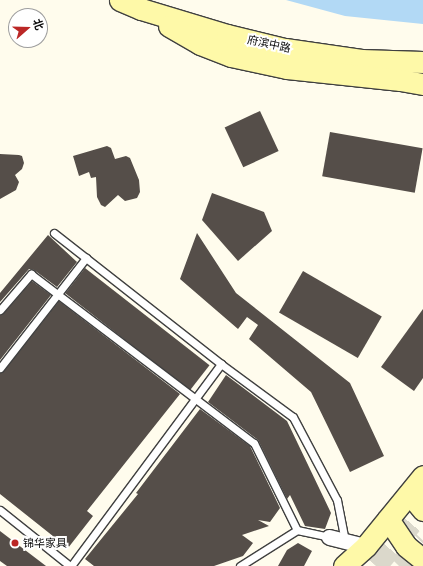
<!DOCTYPE html>
<html>
<head>
<meta charset="utf-8">
<style>
  body { margin:0 }
  #map { position:relative; width:423px; height:566px; overflow:hidden; background:#fffced; font-family:"Crimson Pro","Noto Sans SC",serif }
  div>[style] { position:absolute }
  .water>* { inset:0; background:#b2d9f5 }
  .building>* { inset:0; background:#554e49; transform-origin:0 0 }
  .highway-tunnel>* { height:22px; margin-top:-11px; transform-origin:0; background:repeating-linear-gradient(90deg,#dbd8cb 0 22px,transparent 0 33px) }
  .roads { filter:drop-shadow(1px 0 #404040) drop-shadow(-1px 0 #404040) drop-shadow(0 1px #404040) drop-shadow(0 -1px #404040) }
  .lane>* { height:7px; margin:-3.5px; padding:0 3.5px; transform-origin:3.5px; border-radius:3.5px; background:#fff }
  .street>* { height:15px; margin:-7.5px; padding:0 7.5px; transform-origin:7.5px; border-radius:7.5px; background:#fff }
  .secondary>* { height:21px; margin:-10.5px; padding:0 10.5px; transform-origin:10.5px; border-radius:10.5px; background:#fef9a8 }
  .dots>* { width:11px; height:11px; translate:-50% -50%; box-sizing:border-box; border:2px solid #fff; border-radius:50% }
  span { translate:-50% -50%; white-space:nowrap; text-align:center; line-height:1.15; -webkit-text-stroke:4px #fff; paint-order:stroke }
  .street-label { font-size:11px; color:#0d0d0d }
  .poi-label { font-size:11px; color:#0d0d0d }
  .left { translate:0 -50%; text-align:left }
  .north { position:absolute; left:8px; top:8px; width:40px; height:40px; box-sizing:border-box; background:#fff; border:1px solid #9e9e9e; border-radius:50%; rotate:70deg; font-size:11px; font-weight:700; line-height:16px; text-align:center; color:#0d0d0d }
  .north::after { content:''; display:block; margin:auto; width:14px; height:18px; background:#bb2726; clip-path:polygon(50% 0,100% 100%,50% 72%,0 100%) }
</style>
</head>
<body>
<div id="map">
  <div class="water">
    <div style="clip-path:polygon(286px 0,423px 0,423px 24px,345px 16px)"></div>
  </div>
  <div class="building">
    <div style="left:260px;top:111px;width:44px;height:39px;rotate:65deg"></div>
    <div style="left:330px;top:132px;width:94px;height:45px;rotate:10deg"></div>
    <div style="clip-path:polygon(107px 146px,111px 148px,115px 159px,126px 156px,130px 158px,139px 180px,140px 192px,137px 198px,125px 201px,118px 195px,105px 207px,101px 205px,97px 197px,96px 177px,91px 178px,89px 172px,79px 176px,73px 156px)"></div>
    <div style="clip-path:polygon(0 154px,19px 155px,22px 156px,24px 163px,22px 169px,15px 175px,19px 182px,16px 190px,0 199px)"></div>
    <div style="clip-path:polygon(212px 193px,264px 212px,272px 231px,238px 261px,202px 220px)"></div>
    <div style="clip-path:polygon(197px 233px,236px 293px,350px 383px,384px 456px,350px 472px,311px 392px,249px 339px,258px 325px,247px 317px,238px 329px,180px 279px)"></div>
    <div style="clip-path:polygon(48px 235px,77px 262px,57px 287px,34px 270px,29px 269px,0 302px,0 293px)"></div>
    <div style="left:85px;top:268px;width:158px;height:32px;rotate:38deg"></div>
    <div style="left:303px;top:271px;width:91px;height:48px;rotate:30deg"></div>
    <div style="clip-path:polygon(32px 281px,51px 295px,0 360px,0 315px,4px 313px)"></div>
    <div style="clip-path:polygon(59px 301px,180px 394px,87px 511px,93px 516px,68px 548px,0 494px,0 373px,4px 371px)"></div>
    <div style="clip-path:polygon(423px 309px,423px 378px,414px 391px,381px 367px)"></div>
    <div style="clip-path:polygon(226px 375px,287px 421px,331px 513px,325px 529px,305px 526px,290px 495px,287px 499px,258px 440px,208px 402px)"></div>
    <div style="clip-path:polygon(200px 409px,250px 446px,280px 508px,270px 522px,258px 520px,269px 526px,242px 535px,253px 543px,243px 556px,214px 566px,94px 566px,85px 559px,138px 494px,136px 493px)"></div>
    <div style="clip-path:polygon(0 531px,46px 566px,7px 566px,0 561px)"></div>
    <div style="clip-path:polygon(298px 543px,312px 551px,304px 566px,278px 566px,287px 550px)"></div>
  </div>
  <div class="highway-tunnel">
    <div style="left:376px;top:566px;width:73px;rotate:-50deg"></div>
    <div style="left:399px;top:566px;width:35px;rotate:-46deg"></div>
  </div>
  <div class="roads">
    <div class="lane">
      <div style="left:54px;top:233px;width:212px;rotate:38.1deg"></div>
      <div style="left:221px;top:364px;width:89px;rotate:36.4deg"></div>
      <div style="left:293px;top:417px;width:94px;rotate:62.1deg"></div>
      <div style="left:337px;top:500px;width:42px;rotate:79deg"></div>
      <div style="left:0;top:310px;width:48px;rotate:-49.3deg"></div>
      <div style="left:31px;top:274px;width:280px;rotate:37.2deg"></div>
      <div style="left:254px;top:443px;width:97px;rotate:63.7deg"></div>
      <div style="left:0;top:368px;width:140px;rotate:-52deg"></div>
      <div style="left:0;top:510px;width:90px;rotate:38.7deg"></div>
      <div style="left:71px;top:566px;width:252px;rotate:-53.4deg"></div>
      <div style="left:240px;top:566px;width:67px;rotate:-32.3deg"></div>
      <div style="left:297px;top:530px;width:33px;rotate:12deg"></div>
    </div>
    <div class="street">
      <div style="left:329px;top:537px;width:38px;rotate:14deg"></div>
    </div>
    <div class="secondary">
      <div style="left:120px;top:0;width:23px;rotate:23deg"></div>
      <div style="left:141px;top:9px;width:90px;rotate:16.8deg"></div>
      <div style="left:227px;top:35px;width:60px;rotate:13.6deg"></div>
      <div style="left:285px;top:49px;width:77px;rotate:8.2deg"></div>
      <div style="left:361px;top:60px;width:62px;rotate:1.8deg"></div>
      <div style="left:169px;top:26px;width:36px;rotate:30deg"></div>
      <div style="left:200px;top:44px;width:33px;rotate:21deg"></div>
      <div style="left:231px;top:56px;width:57px;rotate:12.1deg"></div>
      <div style="left:287px;top:68px;width:114px;rotate:6.1deg"></div>
      <div style="left:400px;top:80px;width:23px;rotate:10deg"></div>
      <div style="left:415px;top:488px;width:16px;rotate:79deg"></div>
      <div style="left:418px;top:504px;width:8px;rotate:50deg"></div>
      <div style="left:388px;top:519px;width:32px;rotate:56deg"></div>
      <div style="left:406px;top:546px;width:22px;rotate:39deg"></div>
      <div style="left:344px;top:566px;width:30px;rotate:-42deg"></div>
      <div style="left:366px;top:546px;width:90px;rotate:-50.8deg"></div>
    </div>
  </div>
  <div class="dots">
    <div style="left:15px;top:543px;background:#bb2726"></div>
  </div>
  <div class="street-label">
    <span style="left:269px;top:44px;rotate:12deg">府滨中路</span>
  </div>
  <div class="poi-label">
    <span class="left" style="left:23px;top:543px">锦华家具</span>
  </div>
  <div class="north">北</div>
</div>
</body>
</html>
